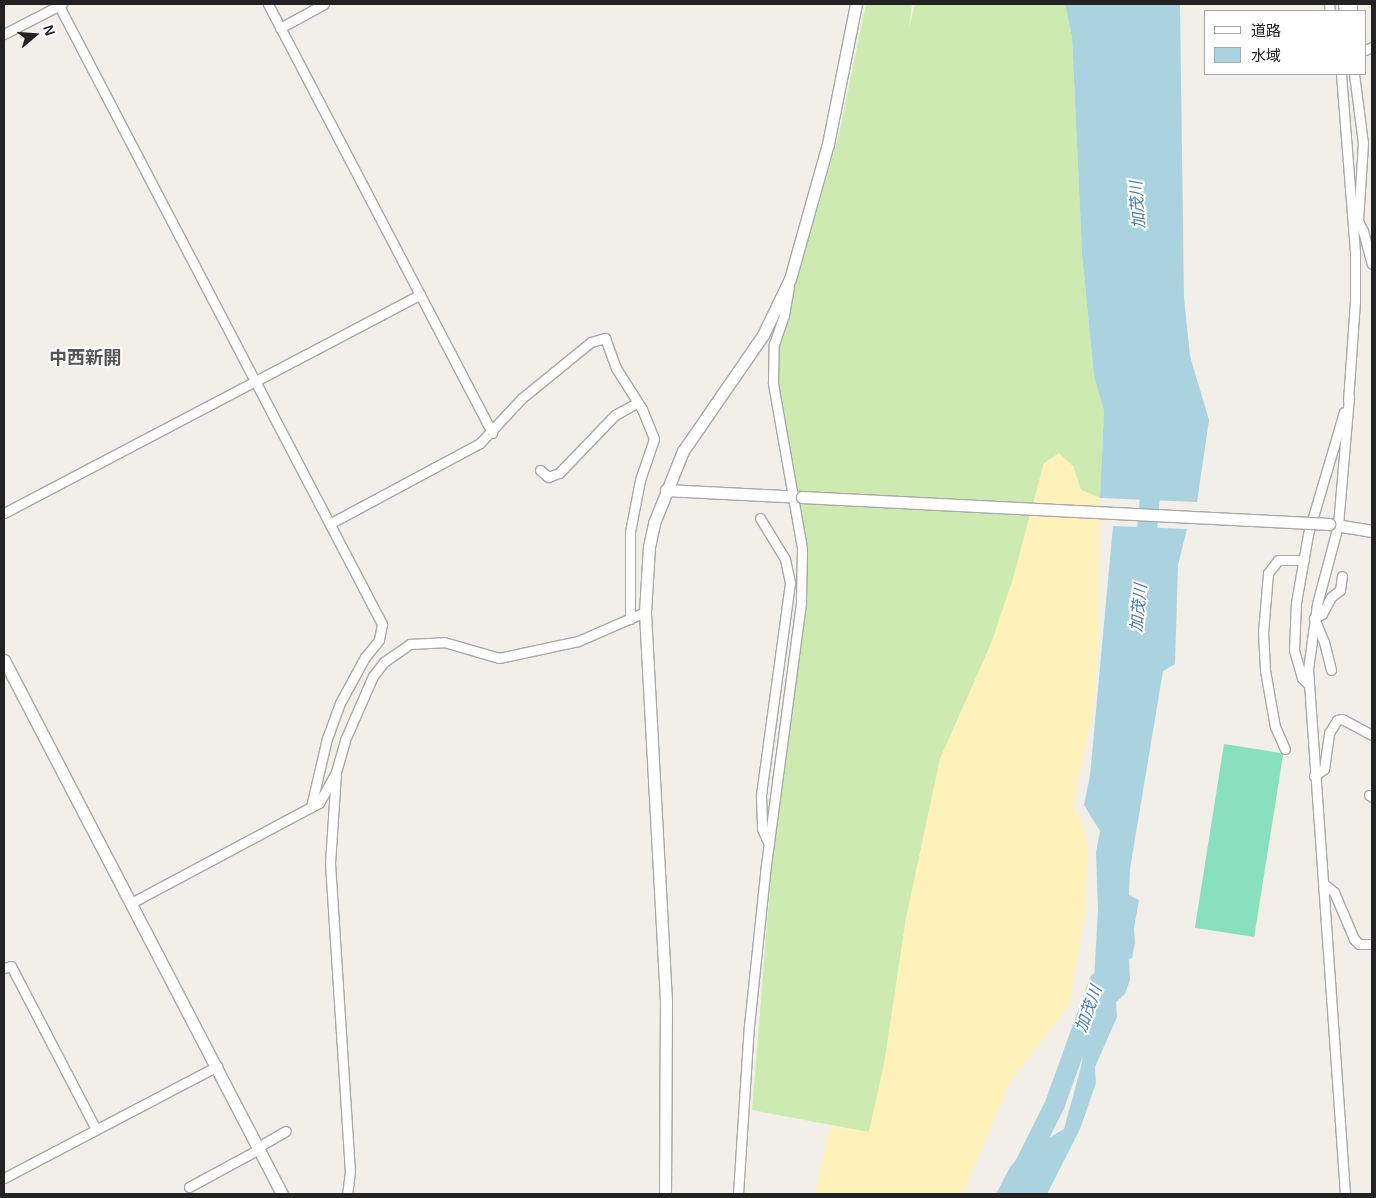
<!DOCTYPE html>
<html>
<head>
<meta charset="utf-8">
<style>
  body { margin:0 }
  #map { position:relative; width:1376px; height:1198px; overflow:hidden; background:#f2efe9; font-family:Arial,"Noto Sans JP",sans-serif }
  div>[style] { position:absolute }
  .grass>* { inset:0; background:#cdebb0 }
  .sand>* { inset:0; background:#fff1ba }
  .pitch>* { inset:0; background:#88e0be; transform-origin:0 0 }
  .water>* { inset:0; background:#aad3df }
  .river>* { height:20px; margin:-10px; padding:0 10px; transform-origin:10px; border-radius:10px; background:#aad3df }
  .roads { filter:drop-shadow(1px 0 #a9a9a9) drop-shadow(-1px 0 #a9a9a9) drop-shadow(0 1px #a9a9a9) drop-shadow(0 -1px #a9a9a9) }
  .minor>* { height:9px; margin:-4.5px; padding:0 4.5px; transform-origin:4.5px; border-radius:4.5px; background:#fff }
  .tertiary>* { height:11px; margin:-5.5px; padding:0 5.5px; transform-origin:5.5px; border-radius:5.5px; background:#fff }
  .bridges { filter:drop-shadow(1px 0 #a9a9a9) drop-shadow(-1px 0 #a9a9a9) drop-shadow(0 1px #a9a9a9) drop-shadow(0 -1px #a9a9a9) }
  .tertiary-bridge>* { height:11px; margin:-5.5px; padding:0 5.5px; transform-origin:5.5px; border-radius:5.5px; background:#fff }
  span { translate:-50% -50%; white-space:nowrap; text-align:center; line-height:1.15; -webkit-text-stroke:4px #fff; paint-order:stroke }
  .water-label { font-size:16px; color:#4a7aab; font-style:italic }
  .quarter-label { font-size:18px; color:#555; font-weight:700 }
  .frame { position:absolute; inset:0; border:5px solid #222; pointer-events:none }
  .legend { position:absolute; left:1204px; top:10px; width:162px; height:65px; box-sizing:border-box; background:#fff; border:1px solid #a7a7a7; margin:0; padding:6px 9px; list-style:none; font-size:15px; color:#222 }
  .legend li { display:flex; align-items:center; gap:10px; height:25px }
  .legend b { width:25px; border:1px solid #a7a7a7 }
  .north { position:absolute; left:10px; top:10px; width:50px; height:50px; -webkit-text-stroke:4px #fff; paint-order:stroke; rotate:72deg; font-size:14px; font-weight:700; line-height:20px; text-align:center; color:#222 }
  .north::after { content:''; display:block; margin:auto; width:18px; height:22px; background:#222; clip-path:polygon(50% 0,100% 100%,50% 72%,0 100%) }
</style>
</head>
<body>
<div id="map">
  <div class="grass">
    <div style="clip-path:polygon(866px 4px,912px 4px,909px 28px,915px 4px,1065px 4px,1072px 37px,1082px 254px,1094px 376px,1104px 411px,1100px 498px,1081px 490px,1073px 466px,1044px 463px,1013px 579px,991px 644px,940px 759px,906px 919px,884px 1065px,869px 1132px,752px 1110px,772px 864px,807px 601px,808px 548px,778px 381px,779px 343px,839px 134px)"></div>
  </div>
  <div class="sand">
    <div style="clip-path:polygon(1059px 453px,1073px 466px,1081px 490px,1100px 498px,1099px 628px,1093px 712px,1073px 805px,1082px 823px,1089px 849px,1085px 914px,1069px 1006px,1010px 1082px,963px 1194px,815px 1194px,830px 1126px,869px 1132px,884px 1065px,906px 919px,940px 759px,991px 644px,1013px 579px,1044px 463px)"></div>
  </div>
  <div class="pitch">
    <div style="left:1224px;top:744px;width:60px;height:186px;rotate:9deg"></div>
  </div>
  <div class="water">
    <div style="clip-path:polygon(1065px 4px,1180px 4px,1184px 298px,1190px 356px,1209px 420px,1197px 502px,1100px 498px,1104px 411px,1094px 376px,1082px 254px,1072px 37px)"></div>
    <div style="clip-path:polygon(1113px 526px,1187px 529px,1178px 565px,1175px 664px,1163px 671px,1130px 869px,1129px 895px,1139px 900px,1134px 928px,1135px 943px,1132px 958px,1129px 959px,1130px 980px,1125px 994px,1116px 1002px,1117px 1017px,1095px 1067px,1096px 1083px,1080px 1129px,1047px 1194px,996px 1194px,1010px 1167px,1023px 1153px,1064px 1129px,1081px 1067px,1094px 980px,1098px 910px,1096px 852px,1100px 831px,1084px 805px,1090px 776px)"></div>
  </div>
  <div class="river">
    <div style="left:1145px;top:553px;width:80px;rotate:-85deg"></div>
    <div style="left:1010px;top:1194px;width:101px;rotate:-63.4deg"></div>
    <div style="left:1055px;top:1104px;width:130px;rotate:-70.2deg"></div>
  </div>
  <div class="roads">
    <div class="minor">
      <div style="left:58px;top:4px;width:700px;rotate:62.41deg"></div>
      <div style="left:382px;top:624px;width:16px;rotate:101deg"></div>
      <div style="left:379px;top:640px;width:22px;rotate:129deg"></div>
      <div style="left:365px;top:657px;width:52px;rotate:118.5deg"></div>
      <div style="left:340px;top:703px;width:37px;rotate:110deg"></div>
      <div style="left:327px;top:738px;width:71px;rotate:103.1deg"></div>
      <div style="left:311px;top:807px;width:204px;rotate:151.9deg"></div>
      <div style="left:268px;top:4px;width:484px;rotate:62.4deg"></div>
      <div style="left:1329px;top:4px;width:7px;rotate:82deg"></div>
      <div style="left:1343px;top:4px;width:7px;rotate:82deg"></div>
      <div style="left:1352px;top:11px;width:7px;rotate:-90deg"></div>
      <div style="left:280px;top:28px;width:50px;rotate:-28.6deg"></div>
      <div style="left:4px;top:34px;width:65px;rotate:-27.3deg"></div>
      <div style="left:1365px;top:50px;width:8px;rotate:-23deg"></div>
      <div style="left:1341px;top:74px;width:179px;rotate:85.5deg"></div>
      <div style="left:1355px;top:252px;width:49px;rotate:90deg"></div>
      <div style="left:1355px;top:301px;width:99px;rotate:94deg"></div>
      <div style="left:1354px;top:74px;width:70px;rotate:82.6deg"></div>
      <div style="left:1363px;top:143px;width:78px;rotate:93.7deg"></div>
      <div style="left:1354px;top:221px;width:4px"></div>
      <div style="left:1358px;top:221px;width:11px;rotate:63deg"></div>
      <div style="left:1363px;top:231px;width:34px;rotate:75deg"></div>
      <div style="left:540px;top:470px;width:11px;rotate:41deg"></div>
      <div style="left:548px;top:477px;width:12px;rotate:-20deg"></div>
      <div style="left:559px;top:473px;width:81px;rotate:-46deg"></div>
      <div style="left:615px;top:415px;width:25px;rotate:-29deg"></div>
      <div style="left:4px;top:513px;width:470px;rotate:-27.7deg"></div>
      <div style="left:760px;top:518px;width:48px;rotate:58.6deg"></div>
      <div style="left:785px;top:559px;width:25px;rotate:78deg"></div>
      <div style="left:790px;top:583px;width:215px;rotate:97.8deg"></div>
      <div style="left:761px;top:796px;width:33px;rotate:88deg"></div>
      <div style="left:762px;top:829px;width:17px;rotate:65deg"></div>
      <div style="left:331px;top:523px;width:169px;rotate:-28.2deg"></div>
      <div style="left:480px;top:443px;width:62px;rotate:-47deg"></div>
      <div style="left:522px;top:398px;width:89px;rotate:-39.1deg"></div>
      <div style="left:591px;top:342px;width:15px;rotate:-16deg"></div>
      <div style="left:605px;top:338px;width:32px;rotate:70deg"></div>
      <div style="left:616px;top:368px;width:49px;rotate:57.6deg"></div>
      <div style="left:642px;top:409px;width:32px;rotate:68deg"></div>
      <div style="left:654px;top:439px;width:43px;rotate:108.9deg"></div>
      <div style="left:640px;top:480px;width:53px;rotate:100.9deg"></div>
      <div style="left:630px;top:532px;width:87px;rotate:90deg"></div>
      <div style="left:1331px;top:670px;width:29px;rotate:-104deg"></div>
      <div style="left:1324px;top:642px;width:26px;rotate:-113deg"></div>
      <div style="left:1314px;top:618px;width:9px;rotate:-27deg"></div>
      <div style="left:1322px;top:614px;width:19px;rotate:-62deg"></div>
      <div style="left:1331px;top:597px;width:11px;rotate:-38deg"></div>
      <div style="left:1340px;top:590px;width:14px;rotate:-82deg"></div>
      <div style="left:1309px;top:685px;width:10px;rotate:-135deg"></div>
      <div style="left:1302px;top:678px;width:29px;rotate:-106deg"></div>
      <div style="left:1294px;top:650px;width:47px;rotate:-87.6deg"></div>
      <div style="left:1296px;top:603px;width:70px;rotate:-80.1deg"></div>
      <div style="left:1308px;top:534px;width:127px;rotate:-73.6deg"></div>
      <div style="left:1285px;top:749px;width:24px;rotate:-114deg"></div>
      <div style="left:1275px;top:727px;width:58px;rotate:-100deg"></div>
      <div style="left:1265px;top:670px;width:37px;rotate:-93deg"></div>
      <div style="left:1263px;top:633px;width:60px;rotate:-85.2deg"></div>
      <div style="left:1268px;top:573px;width:16px;rotate:-52deg"></div>
      <div style="left:1278px;top:560px;width:26px"></div>
      <div style="left:336px;top:773px;width:90px;rotate:93.8deg"></div>
      <div style="left:330px;top:863px;width:309px;rotate:86.3deg"></div>
      <div style="left:350px;top:1171px;width:23px;rotate:97deg"></div>
      <div style="left:1314px;top:776px;width:12px;rotate:-35deg"></div>
      <div style="left:1324px;top:769px;width:36px;rotate:-82deg"></div>
      <div style="left:1329px;top:733px;width:15px;rotate:-58deg"></div>
      <div style="left:1337px;top:720px;width:5px;rotate:-11deg"></div>
      <div style="left:1342px;top:719px;width:34px;rotate:28deg"></div>
      <div style="left:1369px;top:795px;width:4px;rotate:34deg"></div>
      <div style="left:311px;top:807px;width:9px;rotate:-27deg"></div>
      <div style="left:319px;top:803px;width:35px;rotate:-61deg"></div>
      <div style="left:336px;top:772px;width:33px;rotate:-74deg"></div>
      <div style="left:345px;top:740px;width:70px;rotate:-66.4deg"></div>
      <div style="left:373px;top:676px;width:18px;rotate:-52deg"></div>
      <div style="left:384px;top:662px;width:32px;rotate:-35deg"></div>
      <div style="left:410px;top:644px;width:34px;rotate:-3deg"></div>
      <div style="left:444px;top:642px;width:57px;rotate:16.2deg"></div>
      <div style="left:499px;top:658px;width:81px;rotate:-12.1deg"></div>
      <div style="left:578px;top:641px;width:73px;rotate:-23.4deg"></div>
      <div style="left:1324px;top:884px;width:13px;rotate:39deg"></div>
      <div style="left:1334px;top:892px;width:51px;rotate:66.9deg"></div>
      <div style="left:1354px;top:939px;width:7px;rotate:45deg"></div>
      <div style="left:1359px;top:944px;width:13px"></div>
      <div style="left:4px;top:968px;width:7px;rotate:-16deg"></div>
      <div style="left:11px;top:966px;width:184px;rotate:62.5deg"></div>
      <div style="left:258px;top:1147px;width:32px;rotate:-30deg"></div>
      <div style="left:4px;top:1178px;width:241px;rotate:-27.7deg"></div>
      <div style="left:189px;top:1187px;width:80px;rotate:-28.5deg"></div>
      <div style="left:738px;top:1194px;width:168px;rotate:-86.3deg"></div>
      <div style="left:749px;top:1026px;width:162px;rotate:-84deg"></div>
      <div style="left:766px;top:865px;width:266px;rotate:-82.4deg"></div>
      <div style="left:801px;top:601px;width:53px;rotate:-88.9deg"></div>
      <div style="left:802px;top:548px;width:168px;rotate:-100deg"></div>
      <div style="left:773px;top:383px;width:39px;rotate:-89deg"></div>
      <div style="left:774px;top:344px;width:31px;rotate:-71deg"></div>
      <div style="left:784px;top:315px;width:28px;rotate:-80deg"></div>
      <div style="left:1345px;top:1194px;width:526px;rotate:-94.03deg"></div>
      <div style="left:1308px;top:669px;width:66px;rotate:-82.1deg"></div>
      <div style="left:1317px;top:604px;width:82px;rotate:-75.1deg"></div>
      <div style="left:1338px;top:525px;width:129px;rotate:-85.1deg"></div>
    </div>
    <div class="tertiary">
      <div style="left:666px;top:490px;width:136px;rotate:2.9deg"></div>
      <div style="left:1329px;top:524px;width:44px;rotate:9.2deg"></div>
      <div style="left:4px;top:660px;width:602px;rotate:62.5deg"></div>
      <div style="left:665px;top:1194px;width:193px;rotate:-89.7deg"></div>
      <div style="left:666px;top:1001px;width:390px;rotate:-93.1deg"></div>
      <div style="left:645px;top:612px;width:65px;rotate:-86.5deg"></div>
      <div style="left:649px;top:547px;width:25px;rotate:-78deg"></div>
      <div style="left:654px;top:523px;width:78px;rotate:-68.1deg"></div>
      <div style="left:683px;top:451px;width:141px;rotate:-55.4deg"></div>
      <div style="left:763px;top:335px;width:62px;rotate:-64.3deg"></div>
      <div style="left:790px;top:279px;width:140px;rotate:-74.3deg"></div>
      <div style="left:828px;top:144px;width:143px;rotate:-78.7deg"></div>
    </div>
  </div>
  <div class="bridges">
    <div class="tertiary-bridge">
      <div style="left:802px;top:497px;width:528px;rotate:2.93deg"></div>
    </div>
  </div>
  <div class="water-label">
    <span style="left:1138px;top:205px;rotate:-94deg">加茂川</span>
    <span style="left:1139px;top:608px;rotate:-84deg">加茂川</span>
    <span style="left:1089px;top:1009px;rotate:-70deg">加茂川</span>
  </div>
  <div class="quarter-label">
    <span style="left:85px;top:358px">中西新開</span>
  </div>
  <div class="frame"></div>
  <ul class="legend">
  <li><b style="height:6px;background:#fff"></b>道路</li>
  <li><b style="height:14px;background:#aad3df"></b>水域</li>
  </ul>
  <div class="north">N</div>
</div>
</body>
</html>
